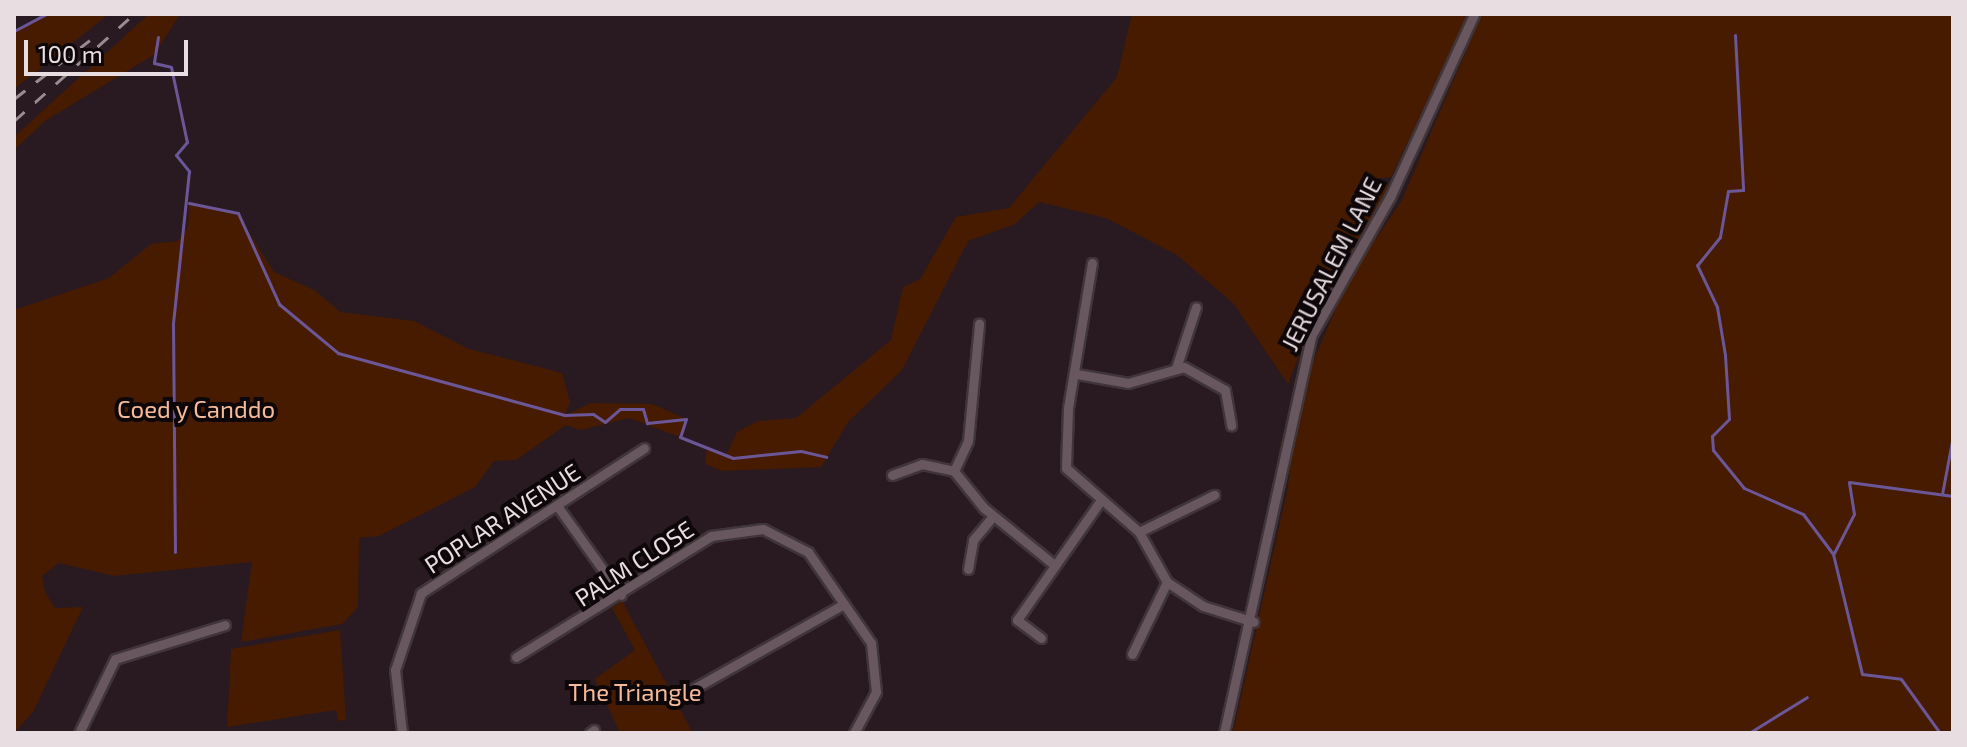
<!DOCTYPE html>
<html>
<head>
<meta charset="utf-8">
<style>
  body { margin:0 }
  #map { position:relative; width:1967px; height:747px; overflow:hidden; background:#281a20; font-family:"Exo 2",sans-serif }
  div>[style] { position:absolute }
  .green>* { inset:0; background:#461b00 }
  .stream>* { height:3px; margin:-1.5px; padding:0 1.5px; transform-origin:1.5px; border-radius:1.5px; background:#6b5698 }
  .roads { filter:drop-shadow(2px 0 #403539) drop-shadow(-2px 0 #403539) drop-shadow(0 2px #403539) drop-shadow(0 -2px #403539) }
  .minor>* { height:9px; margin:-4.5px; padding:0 4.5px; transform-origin:4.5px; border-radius:4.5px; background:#68575e }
  .rail>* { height:3px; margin-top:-1.5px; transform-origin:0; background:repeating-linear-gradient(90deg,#988c90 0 14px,transparent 0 28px) }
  span { translate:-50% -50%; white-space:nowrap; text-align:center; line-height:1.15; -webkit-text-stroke:8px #0d0709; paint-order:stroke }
  .street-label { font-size:24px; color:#e8dde1 }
  .park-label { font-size:24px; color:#f5ba9a }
  .frame { position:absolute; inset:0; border:16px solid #e8dde1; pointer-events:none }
  .scale { position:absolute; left:24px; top:40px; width:164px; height:36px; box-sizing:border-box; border:4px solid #e8dde1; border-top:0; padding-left:10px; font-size:24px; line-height:28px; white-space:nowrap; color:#e8dde1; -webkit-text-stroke:6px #0d0709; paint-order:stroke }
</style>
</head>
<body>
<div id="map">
  <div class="green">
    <div style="clip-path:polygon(46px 14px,109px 14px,14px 89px,14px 31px)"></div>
    <div style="clip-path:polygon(149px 14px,180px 14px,155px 54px,45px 121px,14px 150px,14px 137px)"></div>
    <div style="clip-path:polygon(1132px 14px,1469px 14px,1391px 177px,1375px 179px,1390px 186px,1317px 308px,1288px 384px,1233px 303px,1177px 255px,1106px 218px,1039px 202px,1015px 224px,968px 241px,902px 370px,848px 422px,821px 467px,722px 471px,705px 464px,707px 448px,726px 455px,737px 432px,758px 421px,796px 418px,891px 340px,903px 287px,920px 279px,956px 217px,1009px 208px,1117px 77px)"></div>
    <div style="clip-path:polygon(1482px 14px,1953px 14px,1953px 733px,1233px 733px,1288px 487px,1298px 397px,1348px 280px,1402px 200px)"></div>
    <div style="clip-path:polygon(189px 203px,238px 215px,274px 272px,316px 291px,340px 312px,414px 321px,469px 349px,562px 373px,570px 402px,565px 415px,591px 403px,652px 404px,686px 419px,680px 437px,629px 418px,581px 430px,566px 425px,516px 460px,494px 461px,475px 487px,379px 536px,359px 538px,358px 607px,342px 624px,241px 642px,252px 562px,114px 576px,59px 563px,42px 576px,45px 592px,55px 608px,83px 607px,33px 712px,14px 733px,14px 310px,109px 278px,151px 244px,178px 241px,188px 227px)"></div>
    <div style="clip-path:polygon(622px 601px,689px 726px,692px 733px,620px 733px,595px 679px,635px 650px,612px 608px)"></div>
    <div style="clip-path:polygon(340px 630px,346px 720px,338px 721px,336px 710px,227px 727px,231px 649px)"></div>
  </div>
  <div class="stream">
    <div style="left:14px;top:31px;width:36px;rotate:-28deg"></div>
    <div style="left:1735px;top:35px;width:155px;rotate:87deg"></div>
    <div style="left:1743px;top:190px;width:15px;rotate:176deg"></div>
    <div style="left:1728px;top:191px;width:47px;rotate:99.9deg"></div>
    <div style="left:1720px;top:237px;width:36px;rotate:129deg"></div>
    <div style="left:1697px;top:265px;width:47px;rotate:64.5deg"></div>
    <div style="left:1717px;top:307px;width:49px;rotate:80.5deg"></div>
    <div style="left:1725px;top:355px;width:64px;rotate:86.4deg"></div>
    <div style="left:1729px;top:419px;width:24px;rotate:135deg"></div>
    <div style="left:1712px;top:436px;width:14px;rotate:86deg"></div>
    <div style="left:1713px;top:450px;width:49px;rotate:50.8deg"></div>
    <div style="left:1744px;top:488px;width:64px;rotate:23.8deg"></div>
    <div style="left:1803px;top:514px;width:50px;rotate:53.1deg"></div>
    <div style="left:1833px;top:554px;width:123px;rotate:76.4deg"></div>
    <div style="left:1862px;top:674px;width:39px;rotate:7deg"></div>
    <div style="left:1901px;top:679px;width:67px;rotate:54.2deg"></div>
    <div style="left:158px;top:37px;width:26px;rotate:99deg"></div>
    <div style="left:154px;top:63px;width:17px;rotate:13deg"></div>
    <div style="left:171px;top:67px;width:77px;rotate:78deg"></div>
    <div style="left:187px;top:142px;width:17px;rotate:130deg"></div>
    <div style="left:176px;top:155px;width:21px;rotate:51deg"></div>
    <div style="left:189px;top:171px;width:154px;rotate:96deg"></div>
    <div style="left:173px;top:324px;width:228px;rotate:89.5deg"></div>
    <div style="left:189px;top:203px;width:50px;rotate:11.5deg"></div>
    <div style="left:238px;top:213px;width:100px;rotate:65.7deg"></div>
    <div style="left:279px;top:304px;width:77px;rotate:39.7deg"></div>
    <div style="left:338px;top:353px;width:234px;rotate:15.3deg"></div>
    <div style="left:564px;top:415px;width:29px;rotate:-2deg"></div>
    <div style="left:593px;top:414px;width:14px;rotate:34deg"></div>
    <div style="left:605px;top:422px;width:20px;rotate:-41deg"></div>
    <div style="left:620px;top:409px;width:23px"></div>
    <div style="left:643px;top:409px;width:15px;rotate:74deg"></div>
    <div style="left:647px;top:423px;width:39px;rotate:-6deg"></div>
    <div style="left:686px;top:419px;width:19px;rotate:108deg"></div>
    <div style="left:680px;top:437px;width:57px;rotate:21.6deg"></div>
    <div style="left:733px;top:458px;width:68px;rotate:-5.9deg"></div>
    <div style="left:801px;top:451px;width:26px;rotate:13deg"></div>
    <div style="left:1942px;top:494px;width:59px;rotate:-79.3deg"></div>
    <div style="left:1834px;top:553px;width:44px;rotate:-62.9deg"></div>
    <div style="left:1854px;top:514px;width:32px;rotate:-99deg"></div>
    <div style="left:1849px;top:482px;width:105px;rotate:7.7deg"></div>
    <div style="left:1749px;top:733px;width:68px;rotate:-31.8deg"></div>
  </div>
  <div class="roads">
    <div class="minor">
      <div style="left:1092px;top:263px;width:147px;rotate:99.4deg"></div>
      <div style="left:1068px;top:408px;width:60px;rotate:91.9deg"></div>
      <div style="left:1066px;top:468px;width:97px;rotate:41.2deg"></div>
      <div style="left:1139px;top:532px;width:57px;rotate:60.8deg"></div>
      <div style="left:1167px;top:582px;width:43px;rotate:33.7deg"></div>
      <div style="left:1203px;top:606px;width:53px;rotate:17.4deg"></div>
      <div style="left:1176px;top:368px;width:64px;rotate:-71.8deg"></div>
      <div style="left:1077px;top:374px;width:52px;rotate:10deg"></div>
      <div style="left:1128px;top:383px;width:58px;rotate:-15.9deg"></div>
      <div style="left:1184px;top:367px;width:47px;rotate:29.3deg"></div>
      <div style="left:1225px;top:390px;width:36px;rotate:80deg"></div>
      <div style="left:954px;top:471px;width:33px;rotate:-65deg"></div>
      <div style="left:968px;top:441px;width:118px;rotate:-84.6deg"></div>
      <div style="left:892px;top:475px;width:32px;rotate:-20deg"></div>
      <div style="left:922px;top:464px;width:33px;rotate:12deg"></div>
      <div style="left:954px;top:471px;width:48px;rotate:51deg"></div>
      <div style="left:984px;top:508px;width:87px;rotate:39deg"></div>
      <div style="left:558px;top:507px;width:108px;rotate:54.4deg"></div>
      <div style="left:1139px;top:532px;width:84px;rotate:-26.3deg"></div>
      <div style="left:968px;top:569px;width:29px;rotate:-80deg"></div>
      <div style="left:973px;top:540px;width:31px;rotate:-50deg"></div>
      <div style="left:1041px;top:638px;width:30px;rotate:-143deg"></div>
      <div style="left:1017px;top:620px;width:146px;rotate:-55deg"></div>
      <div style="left:1132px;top:654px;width:80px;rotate:-64.1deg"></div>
      <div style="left:516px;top:657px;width:229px;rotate:-31.8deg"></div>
      <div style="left:711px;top:536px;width:52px;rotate:-7.7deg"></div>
      <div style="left:763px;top:529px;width:51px;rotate:27.1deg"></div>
      <div style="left:808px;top:552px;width:111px;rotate:55.3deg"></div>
      <div style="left:871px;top:643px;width:49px;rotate:84.2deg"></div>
      <div style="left:876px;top:692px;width:47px;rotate:118.2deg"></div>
      <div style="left:693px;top:689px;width:173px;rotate:-29.4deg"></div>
      <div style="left:79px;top:733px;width:82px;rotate:-64.1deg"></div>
      <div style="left:115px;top:659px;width:115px;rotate:-17.2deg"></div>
      <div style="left:402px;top:733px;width:63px;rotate:-96.3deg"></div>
      <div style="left:395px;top:670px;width:81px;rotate:-71.3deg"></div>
      <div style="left:421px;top:593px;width:266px;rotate:-33deg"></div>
      <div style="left:590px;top:733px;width:5px;rotate:-37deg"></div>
      <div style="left:1224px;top:733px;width:406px;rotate:-77.6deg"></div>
      <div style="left:1311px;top:336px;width:160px;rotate:-60.4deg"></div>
      <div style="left:1390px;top:197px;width:201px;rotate:-65.3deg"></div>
    </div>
  </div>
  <div class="rail">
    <div style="left:14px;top:99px;width:96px;rotate:-37.8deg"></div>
    <div style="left:14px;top:121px;width:161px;rotate:-41.7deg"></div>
  </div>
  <div class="street-label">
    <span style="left:1331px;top:264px;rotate:-63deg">JERUSALEM LANE</span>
    <span style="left:502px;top:518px;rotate:-33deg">POPLAR AVENUE</span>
    <span style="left:634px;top:563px;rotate:-33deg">PALM CLOSE</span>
  </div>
  <div class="park-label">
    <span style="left:196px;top:409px">Coed y Canddo</span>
    <span style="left:635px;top:692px">The Triangle</span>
  </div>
  <div class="frame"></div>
  <div class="scale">100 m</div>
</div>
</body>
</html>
